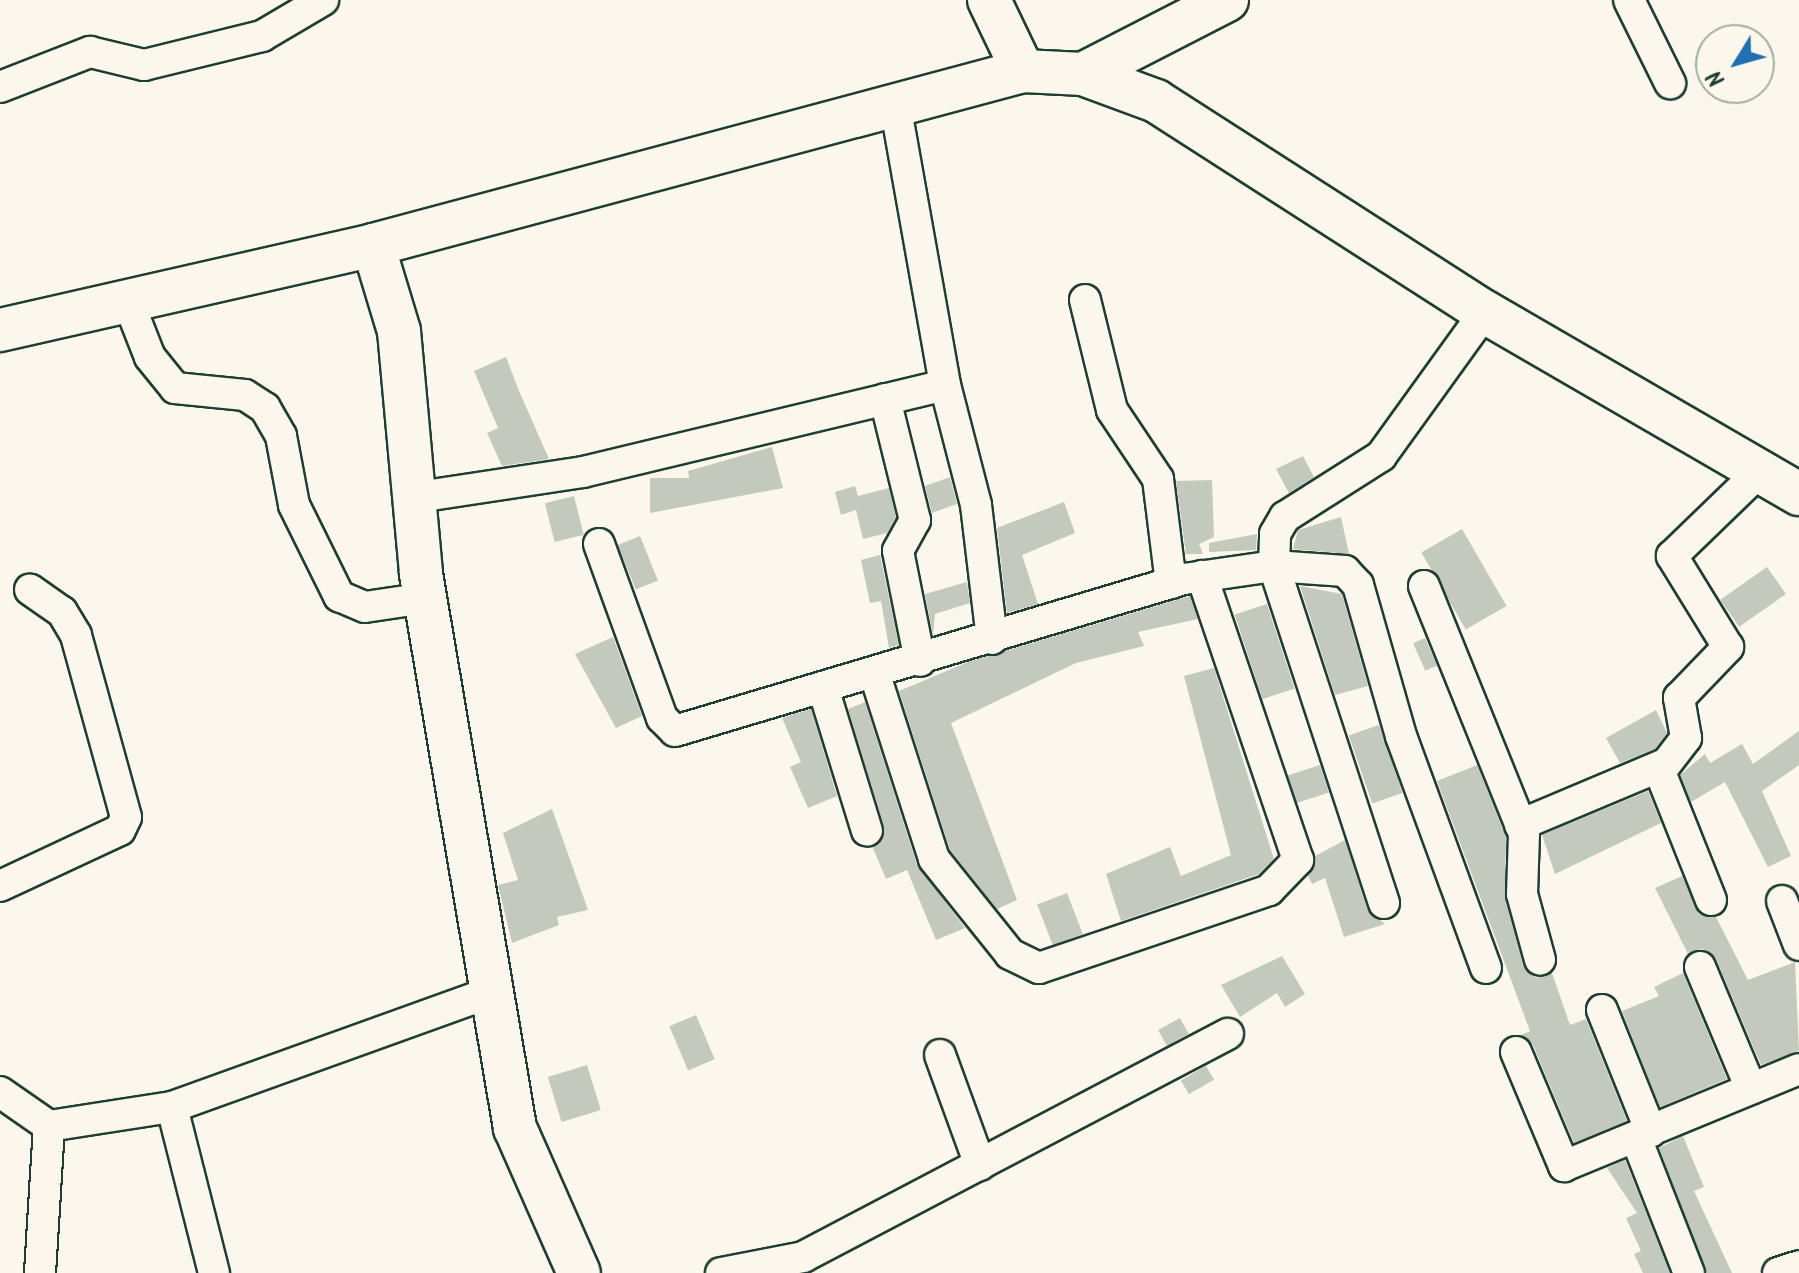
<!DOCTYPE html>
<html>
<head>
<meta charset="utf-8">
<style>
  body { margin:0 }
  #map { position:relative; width:1799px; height:1273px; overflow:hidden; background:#fbf7ec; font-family:Kalam,sans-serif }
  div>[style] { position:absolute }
  .building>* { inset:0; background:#c4c9be; transform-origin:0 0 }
  .roads { filter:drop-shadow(2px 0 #1f3d34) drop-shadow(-2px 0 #1f3d34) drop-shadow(0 2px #1f3d34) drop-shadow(0 -2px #1f3d34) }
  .street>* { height:30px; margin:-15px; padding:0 15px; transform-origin:15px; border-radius:15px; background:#fbf7ec }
  .secondary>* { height:42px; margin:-21px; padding:0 21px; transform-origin:21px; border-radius:21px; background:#fbf7ec }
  span { translate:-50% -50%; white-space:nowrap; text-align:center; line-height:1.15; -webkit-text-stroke:8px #fbf7ec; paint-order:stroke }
  .north { position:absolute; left:1695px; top:24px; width:80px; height:80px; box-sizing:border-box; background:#fbf7ec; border:2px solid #a3ada2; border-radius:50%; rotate:233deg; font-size:22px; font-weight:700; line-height:32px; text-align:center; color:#1f3d34 }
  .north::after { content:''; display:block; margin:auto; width:28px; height:36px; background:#1f6fb2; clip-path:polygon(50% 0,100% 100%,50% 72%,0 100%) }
</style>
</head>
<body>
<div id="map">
  <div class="building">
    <div style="clip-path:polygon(506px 357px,519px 391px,549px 459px,502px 466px,487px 433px,498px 428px,474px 371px)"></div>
    <div style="clip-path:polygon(772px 447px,783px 488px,650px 513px,650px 478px,689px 478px,688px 471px)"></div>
    <div style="clip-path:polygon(1303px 456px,1314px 477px,1289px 493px,1276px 469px)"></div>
    <div style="clip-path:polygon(950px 477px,957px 504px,932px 513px,925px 486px)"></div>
    <div style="clip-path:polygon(1212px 480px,1214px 537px,1199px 544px,1203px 554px,1186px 554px,1176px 481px)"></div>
    <div style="clip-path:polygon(855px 486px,858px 496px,889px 488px,896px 518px,887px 533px,863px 539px,856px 510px,841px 515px,835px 492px)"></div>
    <div style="left:574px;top:496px;width:40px;height:30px;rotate:76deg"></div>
    <div style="clip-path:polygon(1064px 502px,1075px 533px,1022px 555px,1038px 604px,1007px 613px,997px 528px)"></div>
    <div style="clip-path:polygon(1341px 517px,1349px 554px,1293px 549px,1298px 530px)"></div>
    <div style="left:1462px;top:529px;width:89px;height:47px;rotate:60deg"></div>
    <div style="clip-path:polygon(1257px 534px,1256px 550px,1209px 552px,1209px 543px)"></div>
    <div style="left:640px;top:536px;width:48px;height:24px;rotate:68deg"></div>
    <div style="clip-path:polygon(880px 555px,899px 645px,889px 648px,881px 601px,870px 603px,861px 560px)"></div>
    <div style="left:1767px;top:567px;width:33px;height:57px;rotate:55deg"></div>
    <div style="clip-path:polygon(967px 582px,970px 603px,935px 614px,933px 635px,925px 594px)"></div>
    <div style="clip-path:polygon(1300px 586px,1342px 594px,1368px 686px,1335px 695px)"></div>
    <div style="clip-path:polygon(1190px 596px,1198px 619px,1138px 632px,1144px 646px,1076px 663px,951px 723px,1017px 900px,997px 909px,950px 850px,899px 691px,968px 662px)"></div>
    <div style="left:1267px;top:604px;width:89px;height:34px;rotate:72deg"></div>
    <div style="clip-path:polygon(613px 637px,642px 716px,616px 728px,575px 654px)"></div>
    <div style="left:1425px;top:638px;width:30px;height:13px;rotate:66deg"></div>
    <div style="clip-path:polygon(1214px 668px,1274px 859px,1259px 874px,1121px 921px,1106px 874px,1170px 847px,1181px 876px,1231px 855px,1184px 676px)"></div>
    <div style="clip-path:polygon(865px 702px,917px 865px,965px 928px,936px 940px,907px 870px,886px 879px,873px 848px,884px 826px,848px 709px)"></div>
    <div style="clip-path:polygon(811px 709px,837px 796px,808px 808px,790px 767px,801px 762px,782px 718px)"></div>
    <div style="clip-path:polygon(1656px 710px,1667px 733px,1655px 749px,1620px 763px,1606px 738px)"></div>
    <div style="left:1379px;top:725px;width:72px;height:32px;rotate:71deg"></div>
    <div style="clip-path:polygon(1799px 731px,1799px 765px,1762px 791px,1791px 856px,1768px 867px,1725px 782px,1691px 802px,1680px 775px,1705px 754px,1710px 763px,1742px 744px,1753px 764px)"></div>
    <div style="left:1320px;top:765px;width:29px;height:34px;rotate:72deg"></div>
    <div style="clip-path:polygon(1477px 765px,1506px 837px,1505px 898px,1523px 965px,1536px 978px,1552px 973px,1570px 1025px,1586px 1019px,1627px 1121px,1574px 1143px,1533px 1045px,1521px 1035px,1530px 1031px,1437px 781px)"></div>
    <div style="clip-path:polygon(1648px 791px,1661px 823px,1555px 874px,1542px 835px)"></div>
    <div style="clip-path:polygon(552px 809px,588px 910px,557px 917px,559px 925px,512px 943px,498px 885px,518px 880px,503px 833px)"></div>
    <div style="clip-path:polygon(1345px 840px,1367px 909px,1385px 924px,1344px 937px,1325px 878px,1312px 884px,1308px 876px,1315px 856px)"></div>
    <div style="clip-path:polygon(1682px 876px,1699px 914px,1716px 917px,1748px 980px,1795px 962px,1799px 1051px,1761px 1065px,1716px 959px,1703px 949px,1688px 954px,1655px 888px)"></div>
    <div style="left:1067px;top:893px;width:44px;height:32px;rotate:69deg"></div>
    <div style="clip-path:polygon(1282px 956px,1305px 994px,1285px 1007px,1277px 993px,1240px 1017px,1221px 985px)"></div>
    <div style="clip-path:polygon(1683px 973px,1727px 1079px,1660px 1107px,1622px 1011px,1659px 996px,1654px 987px)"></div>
    <div style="left:696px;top:1015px;width:48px;height:29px;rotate:67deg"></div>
    <div style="left:1180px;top:1018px;width:18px;height:25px;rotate:61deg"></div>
    <div style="left:587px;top:1065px;width:47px;height:41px;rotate:73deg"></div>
    <div style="left:1206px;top:1066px;width:16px;height:29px;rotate:60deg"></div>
    <div style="clip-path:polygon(1683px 1136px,1704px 1187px,1694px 1191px,1732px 1273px,1707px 1273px,1659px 1148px)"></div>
    <div style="clip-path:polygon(1625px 1160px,1670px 1273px,1643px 1273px,1634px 1254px,1641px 1251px,1626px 1218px,1637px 1213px,1607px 1168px)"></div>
  </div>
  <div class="roads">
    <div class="street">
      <div style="left:1629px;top:0;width:93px;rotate:63.7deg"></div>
      <div style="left:0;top:87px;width:97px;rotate:-21.3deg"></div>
      <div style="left:90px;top:52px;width:56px;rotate:13.5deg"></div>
      <div style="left:144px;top:65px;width:122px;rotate:-13.8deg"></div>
      <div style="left:262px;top:36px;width:71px;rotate:-30.5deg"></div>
      <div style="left:895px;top:104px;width:285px;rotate:79.9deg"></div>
      <div style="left:945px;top:385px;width:124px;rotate:75.5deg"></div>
      <div style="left:976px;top:505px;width:135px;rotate:83.2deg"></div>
      <div style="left:1085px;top:300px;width:113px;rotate:76.2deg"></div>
      <div style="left:1112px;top:410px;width:83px;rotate:56.3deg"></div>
      <div style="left:1158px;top:479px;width:105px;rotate:82.9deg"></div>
      <div style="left:128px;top:301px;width:60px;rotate:68.6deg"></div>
      <div style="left:150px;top:357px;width:40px;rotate:51deg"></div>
      <div style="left:175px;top:388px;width:70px;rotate:5.7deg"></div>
      <div style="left:245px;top:395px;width:24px;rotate:33deg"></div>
      <div style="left:265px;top:408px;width:32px;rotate:60deg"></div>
      <div style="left:281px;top:436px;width:70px;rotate:79.3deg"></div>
      <div style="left:294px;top:505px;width:102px;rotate:63.7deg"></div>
      <div style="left:339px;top:596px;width:28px;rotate:23deg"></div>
      <div style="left:365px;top:607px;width:61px;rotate:-8.5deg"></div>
      <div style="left:885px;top:399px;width:125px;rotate:76.1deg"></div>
      <div style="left:915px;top:520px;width:35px;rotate:119deg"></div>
      <div style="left:898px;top:551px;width:112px;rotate:78.7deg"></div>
      <div style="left:418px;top:497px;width:167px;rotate:-8.6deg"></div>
      <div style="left:583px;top:472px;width:372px;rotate:-13.5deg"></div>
      <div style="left:599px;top:544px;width:185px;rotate:70.1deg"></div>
      <div style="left:662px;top:718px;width:18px;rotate:45deg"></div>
      <div style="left:675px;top:731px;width:531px;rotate:-16.63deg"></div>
      <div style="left:1184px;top:579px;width:91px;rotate:-8.2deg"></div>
      <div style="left:1274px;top:566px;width:71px;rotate:4deg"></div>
      <div style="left:1345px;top:571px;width:19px;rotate:47deg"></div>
      <div style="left:1358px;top:585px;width:157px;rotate:74.1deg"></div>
      <div style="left:1401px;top:736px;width:247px;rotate:69.9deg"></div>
      <div style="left:1424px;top:586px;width:267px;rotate:68deg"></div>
      <div style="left:1524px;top:834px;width:60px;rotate:91.9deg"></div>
      <div style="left:1522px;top:894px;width:68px;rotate:74.7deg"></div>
      <div style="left:875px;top:675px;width:193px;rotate:72.2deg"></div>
      <div style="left:934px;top:859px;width:122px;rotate:51.3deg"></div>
      <div style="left:1010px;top:954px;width:32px;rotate:26deg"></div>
      <div style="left:1039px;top:968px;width:243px;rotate:-18.7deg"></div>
      <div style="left:1269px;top:890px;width:42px;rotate:-46deg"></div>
      <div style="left:1298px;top:860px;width:300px;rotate:-108.7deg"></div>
      <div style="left:824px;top:691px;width:146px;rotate:72.9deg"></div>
      <div style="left:1520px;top:825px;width:157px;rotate:-22.8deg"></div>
      <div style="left:0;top:886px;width:132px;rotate:-25deg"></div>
      <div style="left:120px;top:830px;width:14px;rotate:-65deg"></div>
      <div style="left:126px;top:817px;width:189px;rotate:-105.4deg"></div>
      <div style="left:76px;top:635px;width:27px;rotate:-121deg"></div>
      <div style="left:62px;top:612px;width:39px;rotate:-145deg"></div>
      <div style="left:1711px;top:900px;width:138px;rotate:-111.7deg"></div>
      <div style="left:1660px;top:772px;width:43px;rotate:-52.6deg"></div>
      <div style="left:1686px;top:738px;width:41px;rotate:-99.9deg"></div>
      <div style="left:1679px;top:698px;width:71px;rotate:-46.1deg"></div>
      <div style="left:1728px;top:647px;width:107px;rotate:-121.6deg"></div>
      <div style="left:1672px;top:556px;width:122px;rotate:-44deg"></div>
      <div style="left:1782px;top:901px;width:47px;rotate:68.9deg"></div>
      <div style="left:1384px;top:903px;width:354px;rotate:-108.1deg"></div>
      <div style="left:1274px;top:566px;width:32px;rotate:-88deg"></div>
      <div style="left:1275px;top:534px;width:20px;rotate:-60deg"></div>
      <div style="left:1285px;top:517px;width:114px;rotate:-32.4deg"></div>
      <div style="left:1381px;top:456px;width:178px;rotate:-54.2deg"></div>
      <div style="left:1700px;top:967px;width:132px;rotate:67.3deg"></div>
      <div style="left:1602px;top:1010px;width:131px;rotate:68.1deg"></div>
      <div style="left:1516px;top:1052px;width:124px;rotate:67.2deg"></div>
      <div style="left:1564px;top:1166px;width:254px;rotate:-22.4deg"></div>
      <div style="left:940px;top:1055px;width:117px;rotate:70deg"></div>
      <div style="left:0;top:1092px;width:60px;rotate:34.8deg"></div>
      <div style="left:49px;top:1126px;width:124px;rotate:-8.8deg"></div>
      <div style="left:172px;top:1107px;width:339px;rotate:-19.8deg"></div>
      <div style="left:172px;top:1107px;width:171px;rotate:75.8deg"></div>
      <div style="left:1636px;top:1138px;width:145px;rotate:68.6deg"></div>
      <div style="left:40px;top:1273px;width:147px;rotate:-86.5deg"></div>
      <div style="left:721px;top:1273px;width:84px;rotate:-11deg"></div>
      <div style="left:803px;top:1257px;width:480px;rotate:-27.7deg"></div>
      <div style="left:1778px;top:1273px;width:22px;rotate:-18deg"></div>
    </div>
    <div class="secondary">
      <div style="left:989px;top:0;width:79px;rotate:64.4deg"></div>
      <div style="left:1083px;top:74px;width:162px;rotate:-27.2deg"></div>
      <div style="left:373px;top:245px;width:90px;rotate:73.2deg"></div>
      <div style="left:399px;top:331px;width:244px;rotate:84.8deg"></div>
      <div style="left:421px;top:574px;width:562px;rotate:80.37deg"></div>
      <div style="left:515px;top:1128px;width:158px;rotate:66.2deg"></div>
      <div style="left:0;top:330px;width:383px;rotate:-12.8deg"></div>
      <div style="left:373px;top:245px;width:673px;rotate:-14.99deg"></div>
      <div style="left:1023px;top:71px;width:60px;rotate:2.9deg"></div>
      <div style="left:1083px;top:74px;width:78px;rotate:20.3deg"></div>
      <div style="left:1156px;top:101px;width:391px;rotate:32.7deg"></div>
      <div style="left:1485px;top:312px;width:363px;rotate:30.1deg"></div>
    </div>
  </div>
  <div class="north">N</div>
</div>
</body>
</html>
